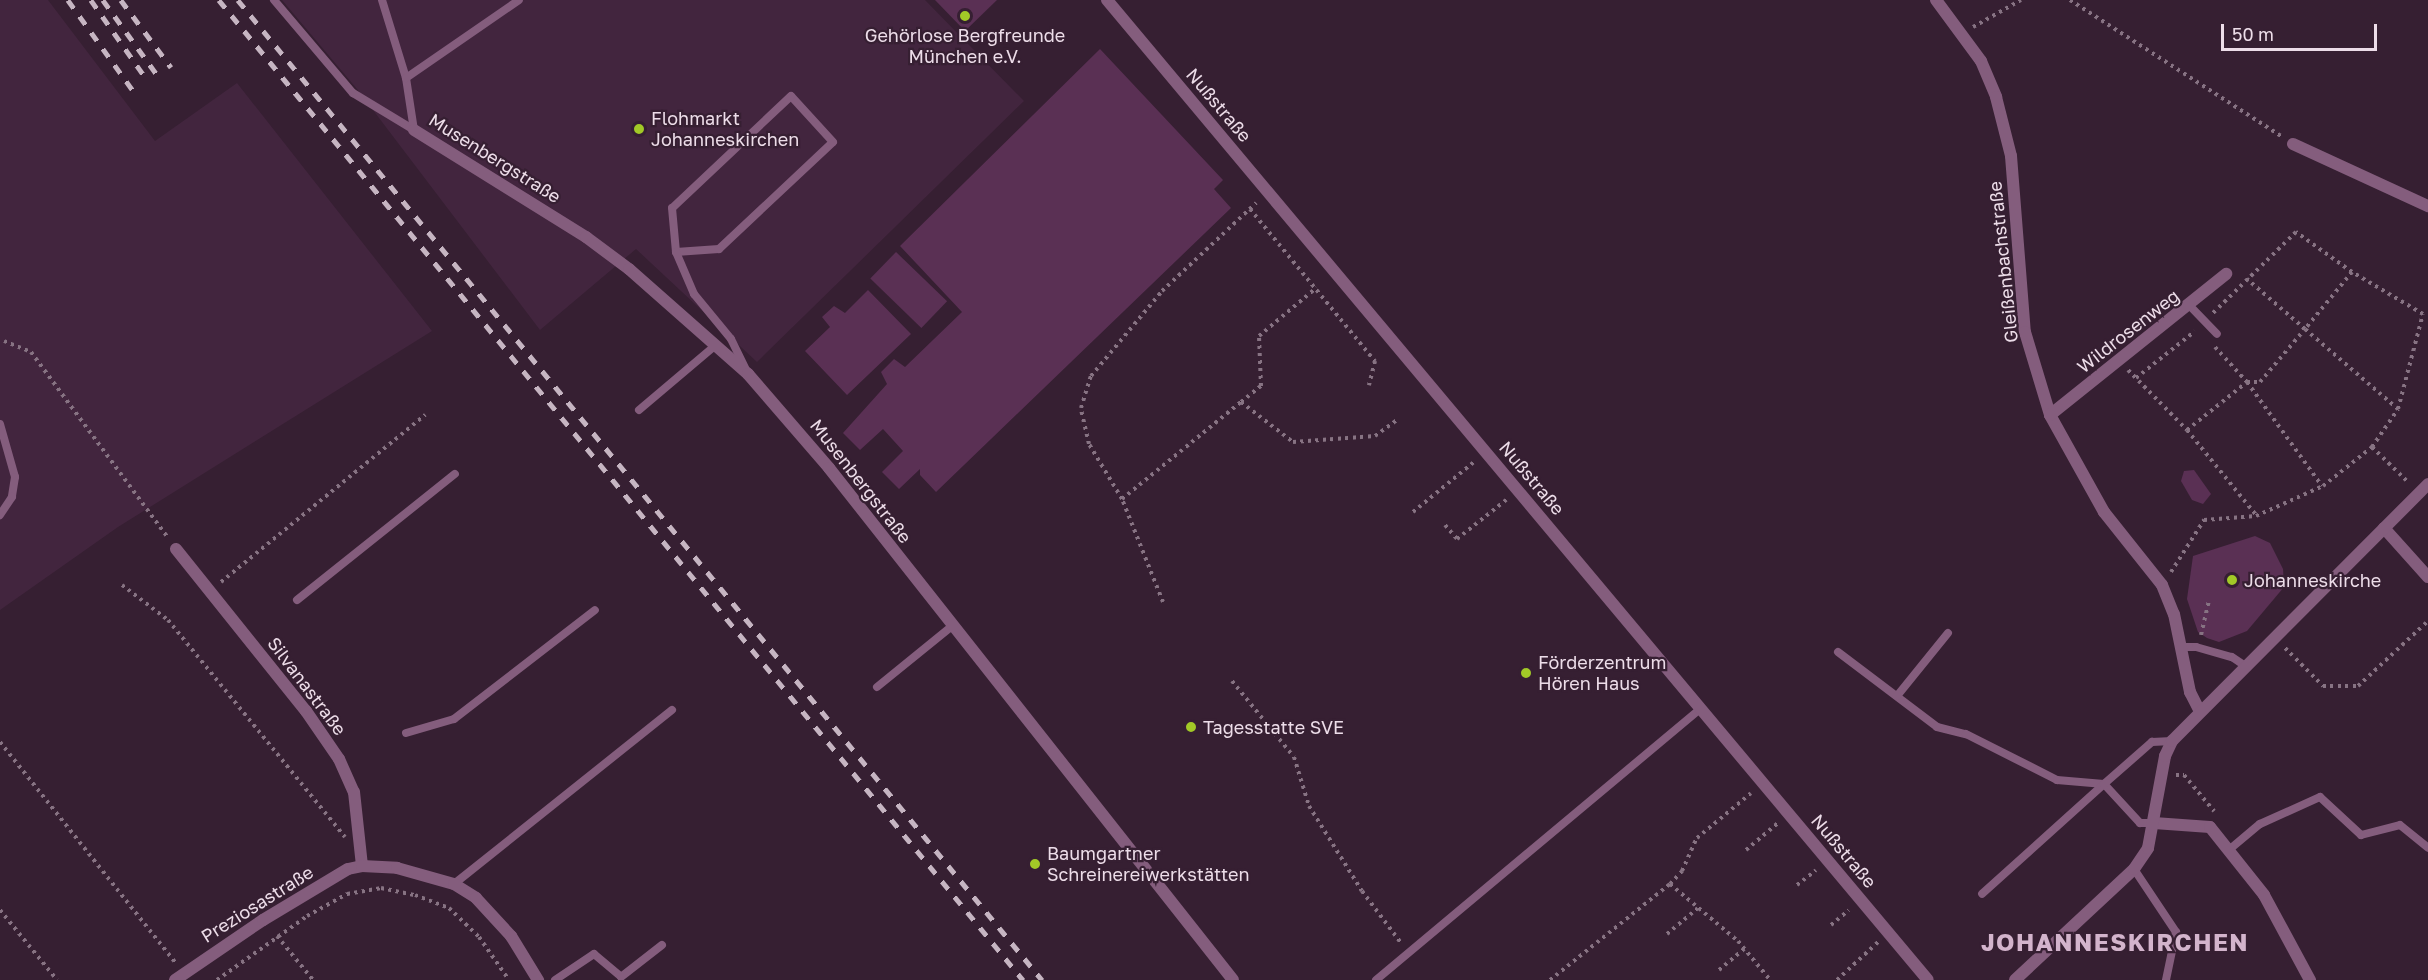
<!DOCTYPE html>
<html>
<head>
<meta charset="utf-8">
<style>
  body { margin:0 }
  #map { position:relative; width:2428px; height:980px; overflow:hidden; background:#361f32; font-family:"Golos Text",sans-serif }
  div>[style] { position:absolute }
  .built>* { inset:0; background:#42253e }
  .green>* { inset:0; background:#5a3054; transform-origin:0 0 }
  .path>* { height:4px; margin-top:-2px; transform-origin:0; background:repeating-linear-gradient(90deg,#877383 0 3px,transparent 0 7.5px) }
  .service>* { height:8px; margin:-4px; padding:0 4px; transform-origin:4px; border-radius:4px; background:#845d7d }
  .minor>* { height:12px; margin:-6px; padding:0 6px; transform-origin:6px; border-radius:6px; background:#845d7d }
  .tertiary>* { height:12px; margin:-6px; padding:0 6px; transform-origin:6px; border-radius:6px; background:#845d7d }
  .rail>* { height:4.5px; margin-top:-2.25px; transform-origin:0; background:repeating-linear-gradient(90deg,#c6b5c2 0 10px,transparent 0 20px) }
  .dots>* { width:16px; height:16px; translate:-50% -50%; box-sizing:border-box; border:3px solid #361f32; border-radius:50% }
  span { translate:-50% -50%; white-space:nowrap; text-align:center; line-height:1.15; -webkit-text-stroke:4.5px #361f32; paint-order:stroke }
  .poi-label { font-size:18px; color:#eddde9 }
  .left { translate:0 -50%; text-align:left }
  .street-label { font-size:18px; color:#eddde9 }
  .district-label { font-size:24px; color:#d3b4cc; font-weight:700; letter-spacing:1.5px }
  .scale { position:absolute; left:2221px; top:24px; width:156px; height:27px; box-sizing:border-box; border:3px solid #eddde9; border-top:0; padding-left:8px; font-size:18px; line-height:21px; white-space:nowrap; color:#eddde9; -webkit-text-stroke:4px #361f32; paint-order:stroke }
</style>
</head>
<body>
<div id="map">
  <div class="built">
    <div style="clip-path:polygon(0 0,48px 0,155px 141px,237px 83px,432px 331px,118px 527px,0 610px)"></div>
    <div style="clip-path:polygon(282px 0,925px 0,1024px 101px,757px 362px,636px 249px,540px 330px,357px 89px)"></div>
  </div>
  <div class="green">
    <div style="clip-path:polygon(935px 0,997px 0,965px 31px)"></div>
    <div style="clip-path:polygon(1100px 49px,1223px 180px,1214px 189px,1231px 208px,936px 492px,920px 475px,920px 469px,899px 489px,882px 472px,903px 451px,883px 429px,860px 450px,843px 433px,887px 384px,881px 372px,894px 359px,905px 367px,962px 312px,900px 246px)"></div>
    <div style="left:896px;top:252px;width:71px;height:37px;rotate:44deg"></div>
    <div style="clip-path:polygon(868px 290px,911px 334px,847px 395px,805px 351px,830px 327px,822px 317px,834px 306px,845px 313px)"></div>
    <div style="clip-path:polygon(2194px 470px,2211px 494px,2203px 504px,2192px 500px,2181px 481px,2184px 471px)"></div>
    <div style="clip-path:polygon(2255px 536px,2270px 543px,2283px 569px,2284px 587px,2247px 631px,2219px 642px,2207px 638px,2198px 632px,2187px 599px,2193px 556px)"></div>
  </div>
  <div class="path">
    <div style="left:2070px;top:0;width:251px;rotate:32.8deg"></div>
    <div style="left:1973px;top:27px;width:55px;rotate:-29.4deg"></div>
    <div style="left:1250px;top:209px;width:197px;rotate:50.6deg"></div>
    <div style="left:1375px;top:361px;width:25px;rotate:104deg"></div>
    <div style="left:2352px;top:272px;width:74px;rotate:129.5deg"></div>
    <div style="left:2305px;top:329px;width:123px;rotate:40.7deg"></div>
    <div style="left:4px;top:341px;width:29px;rotate:22deg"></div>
    <div style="left:31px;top:352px;width:231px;rotate:53.6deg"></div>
    <div style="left:2215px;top:347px;width:47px;rotate:47.6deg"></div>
    <div style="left:2247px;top:382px;width:128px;rotate:54.2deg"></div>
    <div style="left:2128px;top:370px;width:84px;rotate:45.5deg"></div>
    <div style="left:2187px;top:430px;width:109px;rotate:50.9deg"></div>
    <div style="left:2136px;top:378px;width:75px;rotate:-38.5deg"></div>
    <div style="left:1241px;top:402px;width:26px;rotate:-39deg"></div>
    <div style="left:1261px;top:386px;width:50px;rotate:-92.3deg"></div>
    <div style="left:1259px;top:336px;width:75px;rotate:-40.1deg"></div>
    <div style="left:2187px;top:430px;width:77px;rotate:-38.7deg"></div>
    <div style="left:2247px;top:382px;width:13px"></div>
    <div style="left:2260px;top:382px;width:70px;rotate:-49.7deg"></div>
    <div style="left:2305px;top:329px;width:77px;rotate:-139.2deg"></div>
    <div style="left:2372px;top:447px;width:50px;rotate:44.2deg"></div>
    <div style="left:1122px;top:499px;width:154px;rotate:-39.2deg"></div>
    <div style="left:1241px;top:402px;width:66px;rotate:37.6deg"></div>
    <div style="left:1293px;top:442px;width:82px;rotate:-4.2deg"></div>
    <div style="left:1375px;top:436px;width:29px;rotate:-36deg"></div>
    <div style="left:1413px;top:512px;width:80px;rotate:-39.4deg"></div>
    <div style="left:1445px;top:525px;width:18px;rotate:49deg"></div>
    <div style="left:1457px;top:539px;width:63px;rotate:-38.5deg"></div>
    <div style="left:2171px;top:572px;width:62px;rotate:-57.6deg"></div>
    <div style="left:2204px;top:520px;width:52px;rotate:-4.4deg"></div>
    <div style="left:2256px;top:516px;width:73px;rotate:-24.1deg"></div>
    <div style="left:2323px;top:486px;width:63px;rotate:-38.5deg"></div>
    <div style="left:2372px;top:447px;width:46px;rotate:-55.6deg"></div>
    <div style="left:2398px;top:409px;width:98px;rotate:-75.3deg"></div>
    <div style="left:2423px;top:314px;width:82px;rotate:-149.4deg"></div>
    <div style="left:2352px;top:272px;width:69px;rotate:-144.5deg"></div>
    <div style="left:2296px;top:232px;width:116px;rotate:135.7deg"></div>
    <div style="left:221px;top:582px;width:264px;rotate:-39.3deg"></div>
    <div style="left:122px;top:585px;width:58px;rotate:37.3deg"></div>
    <div style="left:168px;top:620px;width:280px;rotate:50.8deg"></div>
    <div style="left:1163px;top:602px;width:111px;rotate:-111.7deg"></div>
    <div style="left:1122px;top:499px;width:64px;rotate:-121deg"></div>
    <div style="left:1089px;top:444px;width:37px;rotate:-103deg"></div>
    <div style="left:1081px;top:408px;width:34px;rotate:-73deg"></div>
    <div style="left:1091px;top:376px;width:111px;rotate:-50.1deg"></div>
    <div style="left:1162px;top:291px;width:129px;rotate:-43.1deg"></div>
    <div style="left:2201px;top:635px;width:36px;rotate:-77deg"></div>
    <div style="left:2285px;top:648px;width:54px;rotate:45deg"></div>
    <div style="left:2323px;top:686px;width:35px"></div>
    <div style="left:2358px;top:686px;width:96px;rotate:-42.9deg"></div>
    <div style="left:1232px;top:681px;width:98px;rotate:50.8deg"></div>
    <div style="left:1294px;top:757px;width:51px;rotate:73deg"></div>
    <div style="left:1309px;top:806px;width:100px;rotate:58.1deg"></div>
    <div style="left:1362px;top:891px;width:65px;rotate:53.1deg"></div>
    <div style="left:0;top:742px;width:281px;rotate:51.5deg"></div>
    <div style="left:2176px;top:775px;width:8px"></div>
    <div style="left:2184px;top:775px;width:47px;rotate:50.2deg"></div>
    <div style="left:1746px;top:850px;width:42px;rotate:-40.2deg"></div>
    <div style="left:1670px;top:884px;width:89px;rotate:40deg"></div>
    <div style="left:1738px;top:941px;width:50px;rotate:50.6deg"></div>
    <div style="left:1797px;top:885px;width:24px;rotate:-38deg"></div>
    <div style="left:0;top:910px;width:90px;rotate:50.8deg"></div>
    <div style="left:1831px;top:925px;width:23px;rotate:-40deg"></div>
    <div style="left:1667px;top:934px;width:40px;rotate:-40deg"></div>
    <div style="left:277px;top:936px;width:57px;rotate:50.7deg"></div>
    <div style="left:1719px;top:970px;width:33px;rotate:-40deg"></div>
    <div style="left:217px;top:980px;width:110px;rotate:-35.4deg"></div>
    <div style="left:307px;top:916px;width:46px;rotate:-28.8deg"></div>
    <div style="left:347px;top:894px;width:35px;rotate:-10deg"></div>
    <div style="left:381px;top:888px;width:35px;rotate:12deg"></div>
    <div style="left:415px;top:895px;width:36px;rotate:21deg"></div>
    <div style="left:449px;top:908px;width:42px;rotate:44deg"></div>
    <div style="left:479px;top:937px;width:52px;rotate:55.1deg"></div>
    <div style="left:1550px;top:980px;width:154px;rotate:-38.7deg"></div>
    <div style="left:1670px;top:884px;width:18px;rotate:-47deg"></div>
    <div style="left:1682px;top:871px;width:36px;rotate:-66deg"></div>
    <div style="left:1697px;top:838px;width:70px;rotate:-39.8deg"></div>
    <div style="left:1837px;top:980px;width:56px;rotate:-42.8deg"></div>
  </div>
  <div class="service">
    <div style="left:274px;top:0;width:122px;rotate:49.7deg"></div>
    <div style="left:353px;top:93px;width:71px;rotate:31.2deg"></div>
    <div style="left:382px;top:0;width:82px;rotate:72.9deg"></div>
    <div style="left:406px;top:78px;width:53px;rotate:81.3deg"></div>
    <div style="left:406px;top:78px;width:137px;rotate:-34.6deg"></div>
    <div style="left:676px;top:252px;width:43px;rotate:-4deg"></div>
    <div style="left:719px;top:249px;width:156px;rotate:-43.2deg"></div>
    <div style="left:833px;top:142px;width:62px;rotate:-132.4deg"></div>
    <div style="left:791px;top:96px;width:163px;rotate:136.7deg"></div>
    <div style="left:672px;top:208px;width:44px;rotate:84.8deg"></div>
    <div style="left:676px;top:252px;width:46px;rotate:66.8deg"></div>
    <div style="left:694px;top:294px;width:58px;rotate:50.6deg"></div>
    <div style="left:731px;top:339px;width:32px;rotate:64deg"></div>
    <div style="left:2189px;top:305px;width:40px;rotate:46deg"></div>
    <div style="left:639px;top:410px;width:101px;rotate:-40.2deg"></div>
    <div style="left:0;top:424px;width:55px;rotate:74.2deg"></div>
    <div style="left:15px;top:477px;width:20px;rotate:99deg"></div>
    <div style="left:12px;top:497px;width:22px;rotate:124deg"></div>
    <div style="left:297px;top:600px;width:202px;rotate:-38.6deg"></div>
    <div style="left:2180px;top:647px;width:16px"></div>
    <div style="left:2196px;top:647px;width:37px;rotate:16deg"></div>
    <div style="left:2232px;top:657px;width:18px;rotate:34deg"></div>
    <div style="left:1838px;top:652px;width:124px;rotate:37.1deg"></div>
    <div style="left:1937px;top:727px;width:30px;rotate:14deg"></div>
    <div style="left:1966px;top:734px;width:102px;rotate:26.8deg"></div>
    <div style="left:2057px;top:780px;width:47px;rotate:4.9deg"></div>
    <div style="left:2104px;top:784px;width:164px;rotate:138deg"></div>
    <div style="left:877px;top:687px;width:97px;rotate:-39.1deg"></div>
    <div style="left:1897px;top:696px;width:81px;rotate:-51deg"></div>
    <div style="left:406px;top:733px;width:50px;rotate:-16.3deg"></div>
    <div style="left:454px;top:719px;width:178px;rotate:-37.7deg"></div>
    <div style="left:2154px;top:823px;width:14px;rotate:180deg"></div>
    <div style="left:2140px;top:823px;width:53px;rotate:-132.7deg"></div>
    <div style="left:2104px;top:784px;width:64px;rotate:-41.2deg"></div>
    <div style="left:2152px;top:742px;width:20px;rotate:-3deg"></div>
    <div style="left:2230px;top:849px;width:39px;rotate:-40deg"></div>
    <div style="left:2260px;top:824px;width:66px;rotate:-24.2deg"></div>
    <div style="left:2320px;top:797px;width:56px;rotate:42.8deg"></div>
    <div style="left:2361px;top:835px;width:40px;rotate:-14.4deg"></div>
    <div style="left:2400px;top:825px;width:36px;rotate:39deg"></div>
    <div style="left:2134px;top:869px;width:76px;rotate:56.3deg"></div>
    <div style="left:2176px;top:932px;width:49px;rotate:101.8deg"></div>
    <div style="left:454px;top:884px;width:279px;rotate:-38.6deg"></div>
    <div style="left:555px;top:980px;width:47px;rotate:-33.7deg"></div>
    <div style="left:594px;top:954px;width:35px;rotate:40deg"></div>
    <div style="left:621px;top:977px;width:52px;rotate:-38deg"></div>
    <div style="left:1376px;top:980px;width:424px;rotate:-39.9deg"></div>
  </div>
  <div class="minor">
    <div style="left:1107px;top:0;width:1278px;rotate:50.05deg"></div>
    <div style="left:1936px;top:0;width:76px;rotate:53.6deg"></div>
    <div style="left:1981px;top:61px;width:39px;rotate:67deg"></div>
    <div style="left:1996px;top:97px;width:61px;rotate:75.7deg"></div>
    <div style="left:2011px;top:156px;width:177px;rotate:85.5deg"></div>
    <div style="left:2025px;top:332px;width:87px;rotate:73.2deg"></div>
    <div style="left:2050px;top:415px;width:111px;rotate:60.9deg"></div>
    <div style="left:2104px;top:512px;width:93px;rotate:51.5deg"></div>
    <div style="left:2162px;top:585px;width:31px;rotate:68deg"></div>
    <div style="left:2174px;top:614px;width:80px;rotate:78.4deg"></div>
    <div style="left:2190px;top:692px;width:22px;rotate:63deg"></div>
    <div style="left:414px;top:130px;width:203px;rotate:31.9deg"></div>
    <div style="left:586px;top:237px;width:54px;rotate:36.7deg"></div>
    <div style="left:629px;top:269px;width:159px;rotate:41.4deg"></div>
    <div style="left:748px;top:374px;width:124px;rotate:49.2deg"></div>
    <div style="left:829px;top:468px;width:652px;rotate:51.72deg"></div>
    <div style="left:2293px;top:144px;width:149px;rotate:24.7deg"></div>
    <div style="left:2050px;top:415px;width:226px;rotate:-38.7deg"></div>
    <div style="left:2384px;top:528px;width:66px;rotate:48.1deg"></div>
    <div style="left:176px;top:549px;width:208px;rotate:51.3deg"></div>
    <div style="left:306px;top:711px;width:58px;rotate:55.5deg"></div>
    <div style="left:339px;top:759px;width:36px;rotate:66deg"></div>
    <div style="left:354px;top:792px;width:74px;rotate:83.8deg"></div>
    <div style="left:2154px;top:823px;width:56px;rotate:4.1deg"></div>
    <div style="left:2210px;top:827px;width:87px;rotate:51.5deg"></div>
    <div style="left:2264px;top:895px;width:97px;rotate:61.6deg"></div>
    <div style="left:175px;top:980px;width:107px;rotate:-34.3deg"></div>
    <div style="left:263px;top:920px;width:99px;rotate:-31deg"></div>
    <div style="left:348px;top:869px;width:14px;rotate:-12deg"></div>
    <div style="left:362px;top:866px;width:35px;rotate:3deg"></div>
    <div style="left:397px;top:868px;width:59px;rotate:15.7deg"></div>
    <div style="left:454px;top:884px;width:26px;rotate:32deg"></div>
    <div style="left:476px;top:898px;width:52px;rotate:47.4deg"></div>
    <div style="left:511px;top:936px;width:52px;rotate:58.5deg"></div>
  </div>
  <div class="tertiary">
    <div style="left:2015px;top:980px;width:163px;rotate:-43deg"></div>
    <div style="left:2134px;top:869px;width:25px;rotate:-56deg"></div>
    <div style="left:2148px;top:848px;width:94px;rotate:-79.5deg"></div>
    <div style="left:2165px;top:756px;width:17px;rotate:-65deg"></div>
    <div style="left:2172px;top:741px;width:363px;rotate:-45.1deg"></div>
  </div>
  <div class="rail">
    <div style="left:68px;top:0;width:113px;rotate:54.3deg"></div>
    <div style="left:91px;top:0;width:99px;rotate:54.9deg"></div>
    <div style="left:103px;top:0;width:94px;rotate:54.1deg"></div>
    <div style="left:121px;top:0;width:84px;rotate:53.3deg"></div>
    <div style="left:219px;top:0;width:1268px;rotate:50.63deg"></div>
    <div style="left:238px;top:0;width:1268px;rotate:50.63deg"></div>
  </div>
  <div class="dots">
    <div style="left:965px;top:16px;background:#a2c927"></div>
    <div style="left:639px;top:129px;background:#a2c927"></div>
    <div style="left:2232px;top:580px;background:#a2c927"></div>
    <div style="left:1526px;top:673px;background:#a2c927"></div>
    <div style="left:1191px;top:727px;background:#a2c927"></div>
    <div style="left:1035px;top:864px;background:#a2c927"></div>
  </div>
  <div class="poi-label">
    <span style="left:965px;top:46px">Gehörlose Bergfreunde<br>München e.V.</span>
    <span class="left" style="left:651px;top:129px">Flohmarkt<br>Johanneskirchen</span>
    <span class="left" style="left:2244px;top:580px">Johanneskirche</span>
    <span class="left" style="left:1538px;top:673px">Förderzentrum<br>Hören Haus</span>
    <span class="left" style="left:1203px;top:727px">Tagesstatte SVE</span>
    <span class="left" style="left:1047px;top:864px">Baumgartner<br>Schreinereiwerkstätten</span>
  </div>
  <div class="street-label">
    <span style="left:1219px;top:105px;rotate:50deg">Nußstraße</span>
    <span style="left:495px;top:158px;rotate:32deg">Musenbergstraße</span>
    <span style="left:2003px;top:262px;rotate:-96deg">Gleißenbachstraße</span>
    <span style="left:2128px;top:331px;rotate:-38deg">Wildrosenweg</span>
    <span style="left:1532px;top:478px;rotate:50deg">Nußstraße</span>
    <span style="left:861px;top:481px;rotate:52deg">Musenbergstraße</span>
    <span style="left:307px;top:686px;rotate:53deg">Silvanastraße</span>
    <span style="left:1844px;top:851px;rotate:50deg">Nußstraße</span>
    <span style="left:257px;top:904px;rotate:-32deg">Preziosastraße</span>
  </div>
  <div class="district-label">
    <span style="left:2115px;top:942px">JOHANNESKIRCHEN</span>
  </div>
  <div class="scale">50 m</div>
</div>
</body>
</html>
